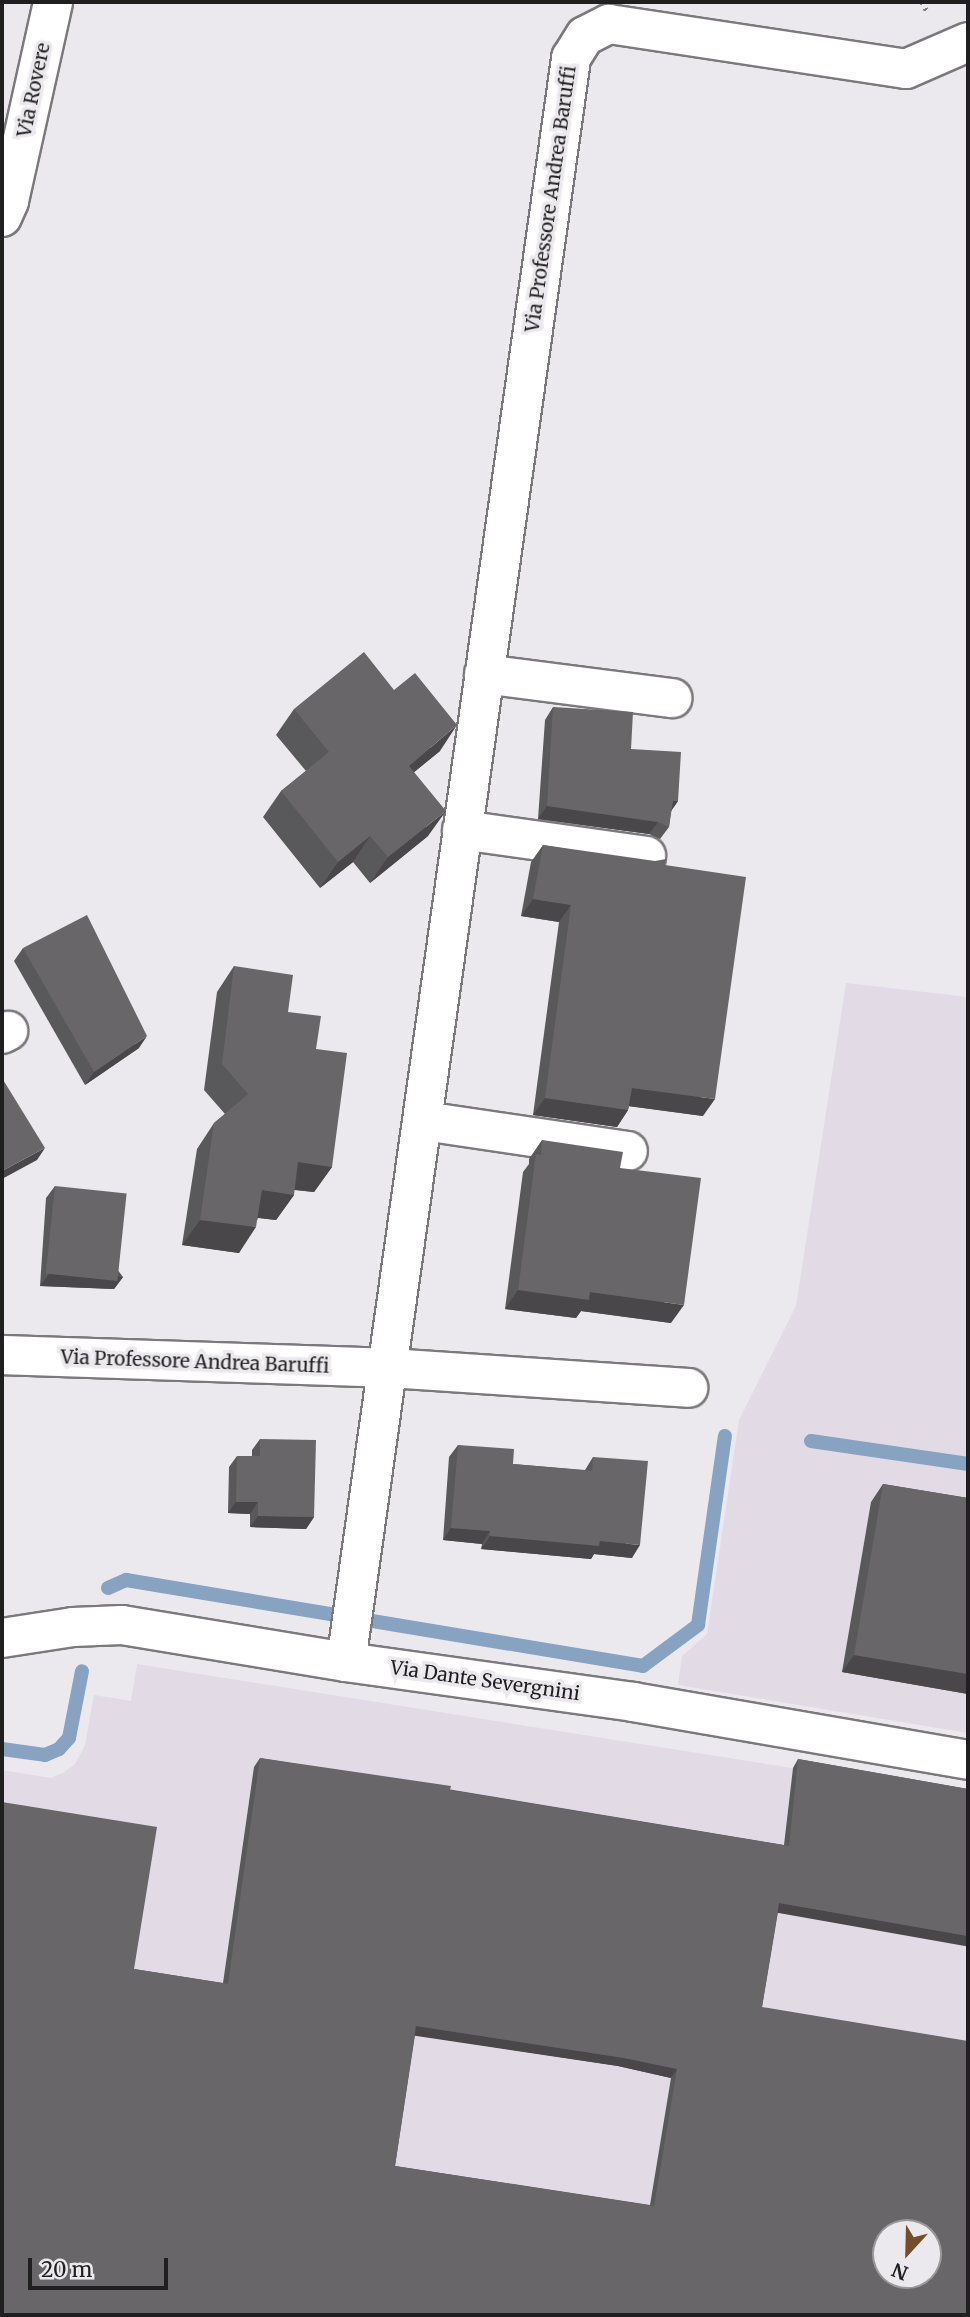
<!DOCTYPE html>
<html>
<head>
<meta charset="utf-8">
<style>
  body { margin:0 }
  #map { position:relative; width:970px; height:2317px; overflow:hidden; background:#ebe9ed; font-family:Merriweather,serif }
  div>[style] { position:absolute }
  .built>* { inset:0; background:#e2dbe5 }
  .stream>* { height:14px; margin:-7px; padding:0 7px; transform-origin:7px; border-radius:7px; background:#88a2c2 }
  .path>* { height:4.5px; margin-top:-2.25px; transform-origin:0; background:repeating-linear-gradient(90deg,#7e7d7f 0 2px,transparent 0 7px) }
  .roads { filter:drop-shadow(2px 0 #7c797d) drop-shadow(-2px 0 #7c797d) drop-shadow(0 2px #7c797d) drop-shadow(0 -2px #7c797d) }
  .minor>* { height:38px; margin:-19px; padding:0 19px; transform-origin:19px; border-radius:19px; background:#fff }
  .tertiary>* { height:38px; margin:-19px; padding:0 19px; transform-origin:19px; border-radius:19px; background:#fff }
  .wall>* { inset:0; background:#59585a }
  .shaded-wall>* { inset:0; background:#49474a; transform-origin:0 0 }
  .building>* { inset:0; background:#686669; transform-origin:0 0 }
  span { translate:-50% -50%; white-space:nowrap; text-align:center; line-height:1.15; -webkit-text-stroke:7px #ebe9ed; paint-order:stroke }
  .street-label { font-size:19px; color:#201f20 }
  .frame { position:absolute; inset:0; border:4px solid #201f20; pointer-events:none }
  .north { position:absolute; left:872px; top:2219px; width:70px; height:70px; box-sizing:border-box; background:#ebe9ed; border:2px solid #9a989b; border-radius:50%; rotate:202deg; font-size:19px; font-weight:700; line-height:28px; text-align:center; color:#201f20 }
  .north::after { content:''; display:block; margin:auto; width:24px; height:32px; background:#734e29; clip-path:polygon(50% 0,100% 100%,50% 72%,0 100%) }
  .scale { position:absolute; left:28px; top:2258px; width:140px; height:32px; box-sizing:border-box; border:4px solid #201f20; border-top:0; padding-left:9px; font-size:21px; line-height:24px; white-space:nowrap; color:#201f20; -webkit-text-stroke:5px #ebe9ed; paint-order:stroke }
</style>
</head>
<body>
<div id="map">
  <div class="built">
    <div style="clip-path:polygon(846px 983px,968px 997px,968px 1733px,678px 1685px,682px 1656px,707px 1634px,739px 1420px,796px 1306px)"></div>
    <div style="clip-path:polygon(evenodd,137px 1664px,968px 1796px,968px 2315px,2px 2315px,2px 1770px,51px 1778px,64px 1772px,75px 1764px,85px 1745px,94px 1695px,131px 1701px,137px 1664px,886px 2233px,928px 2233px,928px 2275px,886px 2275px,886px 2233px)"></div>
  </div>
  <div class="stream">
    <div style="left:811px;top:1441px;width:159px;rotate:8.3deg"></div>
    <div style="left:108px;top:1588px;width:20px;rotate:-24deg"></div>
    <div style="left:126px;top:1580px;width:524px;rotate:9.44deg"></div>
    <div style="left:643px;top:1666px;width:69px;rotate:-36.7deg"></div>
    <div style="left:698px;top:1625px;width:191px;rotate:-81.9deg"></div>
    <div style="left:2px;top:1749px;width:43px;rotate:7.9deg"></div>
    <div style="left:45px;top:1755px;width:15px;rotate:-23deg"></div>
    <div style="left:59px;top:1749px;width:15px;rotate:-48deg"></div>
    <div style="left:69px;top:1738px;width:68px;rotate:-79deg"></div>
  </div>
  <div class="path">
    <div style="left:922px;top:2px;width:13px;rotate:61deg"></div>
  </div>
  <div class="roads">
    <div class="minor">
      <div style="left:2px;top:217px;width:17px;rotate:-66deg"></div>
      <div style="left:9px;top:201px;width:204px;rotate:-77.5deg"></div>
      <div style="left:484px;top:674px;width:190px;rotate:7.3deg"></div>
      <div style="left:462px;top:830px;width:186px;rotate:8deg"></div>
      <div style="left:2px;top:1034px;width:7px;rotate:-27deg"></div>
      <div style="left:424px;top:1121px;width:206px;rotate:8.4deg"></div>
      <div style="left:2px;top:1355px;width:387px;rotate:1.9deg"></div>
      <div style="left:389px;top:1368px;width:300px;rotate:3.8deg"></div>
      <div style="left:346px;top:1662px;width:1620px;rotate:-82.01deg"></div>
      <div style="left:571px;top:58px;width:26px;rotate:-58deg"></div>
      <div style="left:585px;top:36px;width:27px;rotate:-27deg"></div>
      <div style="left:609px;top:24px;width:300px;rotate:8.6deg"></div>
      <div style="left:906px;top:69px;width:68px;rotate:-23.5deg"></div>
    </div>
    <div class="tertiary">
      <div style="left:2px;top:1638px;width:72px;rotate:-8.8deg"></div>
      <div style="left:73px;top:1627px;width:49px;rotate:-2.3deg"></div>
      <div style="left:122px;top:1625px;width:227px;rotate:9.4deg"></div>
      <div style="left:346px;top:1662px;width:290px;rotate:7.9deg"></div>
      <div style="left:633px;top:1702px;width:340px;rotate:9.8deg"></div>
    </div>
  </div>
  <div class="wall">
    <div style="clip-path:polygon(553px 707px,631px 749px,678px 801px,671px 811px,669px 827px,660px 839px,649px 834px,538px 819px,545px 720px)"></div>
    <div style="clip-path:polygon(294px 709px,440px 751px,414px 772px,428px 836px,370px 883px,353px 862px,320px 888px,263px 817px,281px 791px,306px 771px,276px 735px)"></div>
    <div style="clip-path:polygon(543px 845px,665px 865px,703px 1116px,629px 1106px,628px 1110px,617px 1127px,533px 1115px,559px 922px,521px 916px,531px 862px)"></div>
    <div style="clip-path:polygon(23px 948px,139px 1048px,85px 1085px,14px 961px)"></div>
    <div style="clip-path:polygon(234px 966px,288px 1012px,316px 1049px,332px 1167px,314px 1192px,294px 1190px,294px 1195px,276px 1220px,258px 1218px,239px 1253px,182px 1245px,197px 1149px,214px 1123px,225px 1114px,204px 1090px,217px 992px)"></div>
    <div style="clip-path:polygon(542px 1140px,620px 1168px,671px 1323px,581px 1311px,576px 1318px,505px 1309px,523px 1172px,529px 1164px,529px 1159px)"></div>
    <div style="clip-path:polygon(55px 1186px,123px 1277px,114px 1289px,40px 1286px,46px 1198px)"></div>
    <div style="clip-path:polygon(260px 1439px,314px 1517px,306px 1529px,250px 1527px,250px 1514px,228px 1513px,229px 1467px,237px 1456px,252px 1456px,252px 1450px)"></div>
    <div style="clip-path:polygon(458px 1445px,513px 1464px,585px 1470px,593px 1457px,632px 1558px,594px 1554px,591px 1559px,481px 1549px,482px 1544px,443px 1540px,449px 1457px)"></div>
    <div style="clip-path:polygon(883px 1484px,968px 1498px,968px 1694px,842px 1672px,871px 1502px)"></div>
    <div style="clip-path:polygon(evenodd,260px 1758px,784px 1845px,793px 1768px,798px 1759px,968px 1789px,968px 1945px,778px 1912px,762px 2007px,968px 2315px,2px 2315px,134px 1969px,223px 1983px,254px 1767px,260px 1758px,415px 2035px,618px 2066px,671px 2078px,650px 2205px,395px 2166px,415px 2035px)"></div>
  </div>
  <div class="shaded-wall">
    <div style="clip-path:polygon(457px 725px,440px 751px,391px 791px,409px 766px)"></div>
    <div style="clip-path:polygon(673px 801px,678px 801px,669px 814px)"></div>
    <div style="clip-path:polygon(547px 806px,658px 822px,649px 834px,538px 819px)"></div>
    <div style="clip-path:polygon(446px 811px,428px 836px,370px 883px,388px 857px)"></div>
    <div style="clip-path:polygon(370px 836px,353px 862px,320px 888px,338px 862px)"></div>
    <div style="clip-path:polygon(533px 899px,571px 905px,559px 922px,521px 916px)"></div>
    <div style="clip-path:polygon(147px 1036px,139px 1048px,85px 1085px,94px 1072px)"></div>
    <div style="clip-path:polygon(632px 1088px,715px 1099px,703px 1116px,620px 1105px)"></div>
    <div style="clip-path:polygon(545px 1098px,628px 1110px,617px 1127px,533px 1115px)"></div>
    <div style="clip-path:polygon(45px 1148px,37px 1160px,2px 1179px,2px 1171px)"></div>
    <div style="clip-path:polygon(298px 1162px,332px 1167px,314px 1192px,280px 1188px)"></div>
    <div style="clip-path:polygon(262px 1190px,294px 1195px,276px 1220px,244px 1216px)"></div>
    <div style="clip-path:polygon(200px 1220px,256px 1227px,239px 1253px,182px 1245px)"></div>
    <div style="clip-path:polygon(49px 1274px,123px 1277px,114px 1289px,40px 1286px)"></div>
    <div style="clip-path:polygon(518px 1290px,590px 1292px,684px 1305px,671px 1323px,581px 1311px,576px 1318px,505px 1309px)"></div>
    <div style="clip-path:polygon(236px 1502px,258px 1502px,250px 1514px,228px 1513px)"></div>
    <div style="clip-path:polygon(258px 1516px,314px 1517px,306px 1529px,250px 1527px)"></div>
    <div style="clip-path:polygon(451px 1528px,490px 1531px,482px 1544px,443px 1540px)"></div>
    <div style="clip-path:polygon(490px 1536px,600px 1541px,640px 1545px,632px 1558px,594px 1554px,591px 1559px,481px 1549px)"></div>
    <div style="clip-path:polygon(854px 1655px,968px 1674px,968px 1694px,842px 1672px)"></div>
    <div style="left:779px;top:1903px;width:192px;height:10px;rotate:10deg"></div>
    <div style="clip-path:polygon(416px 2026px,624px 2058px,677px 2069px,671px 2078px,618px 2066px,410px 2035px)"></div>
  </div>
  <div class="building">
    <div style="clip-path:polygon(364px 652px,394px 690px,415px 673px,457px 725px,409px 766px,446px 811px,388px 857px,370px 836px,338px 862px,281px 791px,329px 752px,294px 709px)"></div>
    <div style="clip-path:polygon(553px 707px,633px 712px,631px 749px,681px 752px,678px 801px,673px 801px,669px 827px,658px 822px,547px 806px)"></div>
    <div style="clip-path:polygon(543px 845px,655px 861px,666px 859px,665px 865px,746px 877px,715px 1099px,632px 1088px,628px 1110px,545px 1098px,571px 905px,533px 899px)"></div>
    <div style="clip-path:polygon(87px 915px,147px 1036px,94px 1072px,23px 948px)"></div>
    <div style="clip-path:polygon(234px 966px,293px 975px,288px 1012px,321px 1016px,316px 1049px,347px 1053px,332px 1167px,298px 1162px,294px 1195px,262px 1190px,256px 1227px,200px 1220px,214px 1123px,248px 1094px,222px 1064px)"></div>
    <div style="clip-path:polygon(2px 1078px,45px 1148px,2px 1171px)"></div>
    <div style="clip-path:polygon(542px 1140px,623px 1152px,620px 1168px,701px 1178px,684px 1305px,590px 1292px,589px 1300px,518px 1290px,536px 1154px,541px 1155px)"></div>
    <div style="left:55px;top:1186px;width:72px;height:88px;rotate:6deg"></div>
    <div style="clip-path:polygon(260px 1439px,316px 1440px,314px 1517px,258px 1516px,258px 1502px,236px 1502px,237px 1456px,260px 1456px)"></div>
    <div style="clip-path:polygon(458px 1445px,514px 1449px,513px 1464px,592px 1471px,593px 1457px,648px 1461px,640px 1545px,600px 1541px,599px 1546px,490px 1536px,490px 1531px,451px 1528px)"></div>
    <div style="clip-path:polygon(883px 1484px,968px 1498px,968px 1674px,854px 1655px)"></div>
    <div style="clip-path:polygon(evenodd,260px 1758px,451px 1786px,450px 1790px,789px 1846px,798px 1759px,968px 1789px,968px 1936px,779px 1903px,762px 2007px,968px 2041px,968px 2315px,2px 2315px,2px 1802px,157px 1827px,134px 1969px,228px 1984px,260px 1758px,416px 2026px,624px 2058px,677px 2069px,654px 2206px,395px 2166px,416px 2026px,260px 1758px,886px 2233px,928px 2233px,928px 2275px,886px 2275px,886px 2233px)"></div>
  </div>
  <div class="street-label">
    <span style="left:34px;top:90px;rotate:-78deg">Via Rovere</span>
    <span style="left:551px;top:199px;rotate:-82deg">Via Professore Andrea Baruffi</span>
    <span style="left:195px;top:1362px;rotate:2deg">Via Professore Andrea Baruffi</span>
    <span style="left:485px;top:1681px;rotate:8deg">Via Dante Severgnini</span>
  </div>
  <div class="frame"></div>
  <div class="north">N</div>
  <div class="scale">20 m</div>
</div>
</body>
</html>
